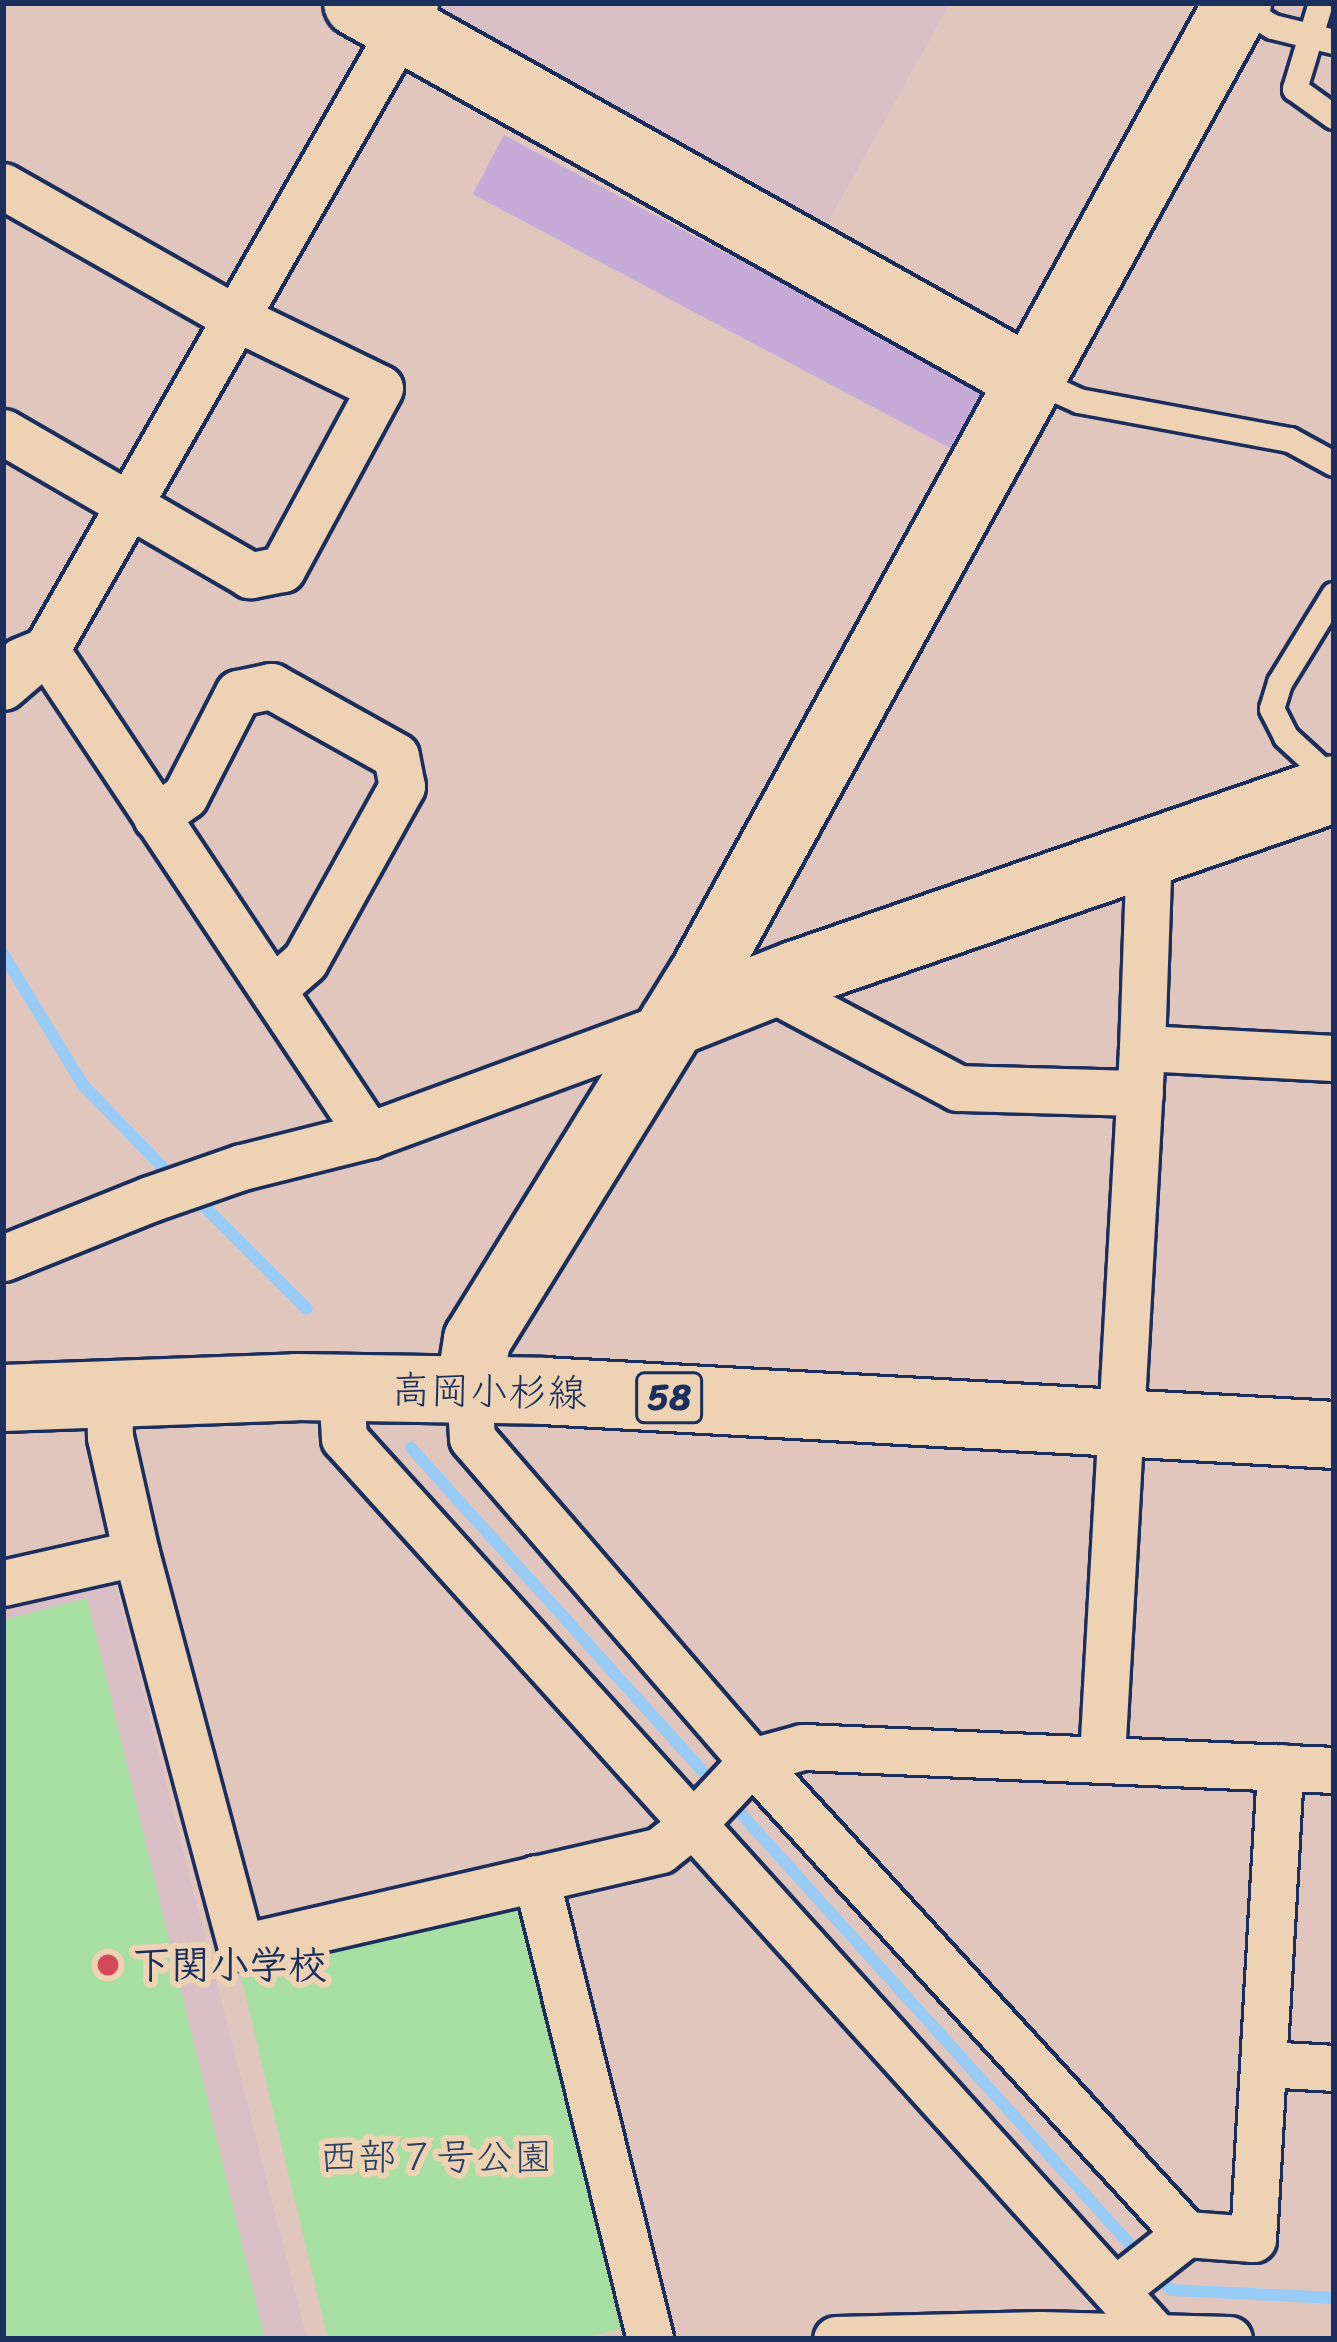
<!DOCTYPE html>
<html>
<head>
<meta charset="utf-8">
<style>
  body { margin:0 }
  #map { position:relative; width:1337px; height:2342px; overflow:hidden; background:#e1c6be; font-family:Sriracha,"Klee One",sans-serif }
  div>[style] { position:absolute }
  .built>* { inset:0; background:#d9bec6 }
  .green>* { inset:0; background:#a7dfa3 }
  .stream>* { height:12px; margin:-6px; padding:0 6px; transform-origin:6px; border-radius:6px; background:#98ccf6 }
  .building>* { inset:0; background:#c6aad7; transform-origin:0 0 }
  .roads { filter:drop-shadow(3px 0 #1b2f5e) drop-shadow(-3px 0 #1b2f5e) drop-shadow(0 3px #1b2f5e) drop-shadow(0 -3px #1b2f5e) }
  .lane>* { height:24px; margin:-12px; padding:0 12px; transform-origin:12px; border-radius:12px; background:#edd2b4 }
  .street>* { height:45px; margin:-22.5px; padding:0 22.5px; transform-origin:22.5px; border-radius:22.5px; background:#edd2b4 }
  .secondary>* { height:66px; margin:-33px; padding:0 33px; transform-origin:33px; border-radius:33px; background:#edd2b4 }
  .primary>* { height:66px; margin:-33px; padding:0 33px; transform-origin:33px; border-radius:33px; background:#edd2b4 }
  .dots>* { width:33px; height:33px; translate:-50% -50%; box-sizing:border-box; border:6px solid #edd2b4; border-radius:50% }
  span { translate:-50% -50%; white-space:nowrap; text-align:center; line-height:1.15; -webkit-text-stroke:12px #edd2b4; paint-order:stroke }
  .shield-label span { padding:3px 9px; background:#edd2b4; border:3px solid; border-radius:9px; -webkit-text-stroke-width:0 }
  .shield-label { font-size:36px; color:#1b2f5e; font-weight:700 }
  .street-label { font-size:39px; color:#1b2f5e }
  .poi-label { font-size:39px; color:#1b2f5e; font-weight:700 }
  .left { translate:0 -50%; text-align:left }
  .park-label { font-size:39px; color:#294165 }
  .frame { position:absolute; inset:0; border:6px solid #1b2f5e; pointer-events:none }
</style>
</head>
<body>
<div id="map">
  <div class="built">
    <div style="clip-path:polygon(444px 3px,950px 3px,825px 227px,440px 10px)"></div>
    <div style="clip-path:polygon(110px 1562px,307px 2339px,3px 2339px,3px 1592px)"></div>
  </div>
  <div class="green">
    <div style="clip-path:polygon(87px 1598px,265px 2339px,3px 2339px,3px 1620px)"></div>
    <div style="clip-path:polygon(527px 1903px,629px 2327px,579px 2339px,328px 2339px,240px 1973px)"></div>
  </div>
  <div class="stream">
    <div style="left:3px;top:954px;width:153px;rotate:58.6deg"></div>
    <div style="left:83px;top:1085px;width:129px;rotate:45.9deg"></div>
    <div style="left:193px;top:1195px;width:161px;rotate:45deg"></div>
    <div style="left:411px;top:1448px;width:1134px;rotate:47.93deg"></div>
    <div style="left:1171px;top:2290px;width:163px;rotate:2.8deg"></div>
  </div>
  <div class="building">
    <div style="left:504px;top:135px;width:544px;height:67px;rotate:28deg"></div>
  </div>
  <div class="roads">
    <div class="lane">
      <div style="left:1321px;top:3px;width:90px;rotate:106.8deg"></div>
      <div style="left:1295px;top:89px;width:48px;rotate:35.7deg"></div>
      <div style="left:1237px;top:5px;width:42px;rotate:31.4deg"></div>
      <div style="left:1273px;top:27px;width:63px;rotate:13.8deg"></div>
      <div style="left:1033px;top:380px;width:51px;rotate:24.5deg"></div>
      <div style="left:1079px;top:401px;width:215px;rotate:10.5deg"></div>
      <div style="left:1290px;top:440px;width:50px;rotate:28.6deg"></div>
      <div style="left:1334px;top:595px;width:103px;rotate:121.5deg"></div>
      <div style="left:1280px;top:683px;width:27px;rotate:107deg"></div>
      <div style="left:1272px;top:709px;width:31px;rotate:63deg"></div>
      <div style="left:1286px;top:737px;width:65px;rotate:42.5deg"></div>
    </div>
    <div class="street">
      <div style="left:3px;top:186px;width:266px;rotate:29.6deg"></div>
      <div style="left:234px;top:317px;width:162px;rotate:25.9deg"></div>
      <div style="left:380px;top:388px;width:206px;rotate:118.4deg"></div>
      <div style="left:282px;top:569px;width:33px;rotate:169deg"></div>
      <div style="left:250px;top:575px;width:285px;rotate:-149.9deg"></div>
      <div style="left:21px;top:660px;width:27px;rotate:-22deg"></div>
      <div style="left:46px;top:650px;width:583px;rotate:56.34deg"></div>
      <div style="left:3px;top:687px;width:57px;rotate:-40.7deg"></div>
      <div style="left:46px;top:650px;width:744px;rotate:-60.26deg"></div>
      <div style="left:156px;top:817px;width:36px;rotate:-36deg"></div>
      <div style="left:185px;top:796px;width:116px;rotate:-62.8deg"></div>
      <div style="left:238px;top:693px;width:34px;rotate:-12deg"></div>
      <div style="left:271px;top:686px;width:143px;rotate:29.2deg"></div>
      <div style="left:396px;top:756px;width:31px;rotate:79deg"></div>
      <div style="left:402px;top:786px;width:200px;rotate:119deg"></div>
      <div style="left:305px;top:961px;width:43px;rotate:138.8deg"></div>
      <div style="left:766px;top:986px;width:217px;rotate:28deg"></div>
      <div style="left:958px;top:1088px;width:182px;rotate:1.6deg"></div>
      <div style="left:1142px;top:1048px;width:192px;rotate:3deg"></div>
      <div style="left:3px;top:1258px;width:158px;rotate:-21.9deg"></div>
      <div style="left:150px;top:1199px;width:97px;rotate:-19.2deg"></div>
      <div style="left:242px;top:1167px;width:131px;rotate:-14.1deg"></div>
      <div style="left:369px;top:1135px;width:324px;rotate:-20.2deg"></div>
      <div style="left:341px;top:1388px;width:50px;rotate:86.6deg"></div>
      <div style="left:344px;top:1438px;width:1209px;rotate:47.88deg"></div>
      <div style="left:109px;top:1391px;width:46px;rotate:88.8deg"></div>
      <div style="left:110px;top:1437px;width:119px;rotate:77.4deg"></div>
      <div style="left:136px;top:1553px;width:408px;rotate:75.1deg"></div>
      <div style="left:241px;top:1947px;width:430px;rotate:-13deg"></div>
      <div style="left:660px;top:1850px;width:42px;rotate:-38.2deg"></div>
      <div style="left:693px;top:1824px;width:86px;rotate:-46.9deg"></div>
      <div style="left:752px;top:1761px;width:53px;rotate:-15.4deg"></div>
      <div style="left:803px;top:1747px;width:531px;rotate:2.48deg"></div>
      <div style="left:469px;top:1391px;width:47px;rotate:86.3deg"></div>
      <div style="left:472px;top:1438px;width:427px;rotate:49.1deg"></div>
      <div style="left:752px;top:1761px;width:642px;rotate:47.46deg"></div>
      <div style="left:1186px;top:2234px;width:67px;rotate:4.3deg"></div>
      <div style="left:1253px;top:2239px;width:473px;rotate:-86.7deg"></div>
      <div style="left:3px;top:1583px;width:136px;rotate:-12.7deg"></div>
      <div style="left:1102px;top:1757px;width:710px;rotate:-86.77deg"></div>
      <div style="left:1142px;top:1048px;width:175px;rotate:-88deg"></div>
      <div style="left:1148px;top:873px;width:17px;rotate:-107deg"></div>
      <div style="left:536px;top:1878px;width:475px;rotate:76.1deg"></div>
      <div style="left:1263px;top:2064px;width:71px;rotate:3.2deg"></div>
      <div style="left:1115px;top:2290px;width:90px;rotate:-38.3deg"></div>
      <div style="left:836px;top:2339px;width:204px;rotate:-1.4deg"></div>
      <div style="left:1040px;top:2334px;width:189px;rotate:1.5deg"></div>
    </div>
    <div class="secondary">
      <div style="left:357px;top:3px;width:768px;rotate:29.24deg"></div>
      <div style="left:673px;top:1023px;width:133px;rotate:-21.6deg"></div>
      <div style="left:797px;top:974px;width:568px;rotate:-19.01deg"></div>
      <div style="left:469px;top:1391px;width:52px;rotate:-81.1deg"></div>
      <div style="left:477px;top:1340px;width:428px;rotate:-58.3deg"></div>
      <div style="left:702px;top:976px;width:1111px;rotate:-61.15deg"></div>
    </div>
    <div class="primary">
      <div style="left:3px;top:1398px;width:294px;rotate:-2.1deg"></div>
      <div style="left:297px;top:1387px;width:246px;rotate:0.9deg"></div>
      <div style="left:543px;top:1391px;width:792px;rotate:3.18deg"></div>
    </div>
  </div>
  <div class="dots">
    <div style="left:108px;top:1965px;background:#d1495b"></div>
  </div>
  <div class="shield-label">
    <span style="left:669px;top:1398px">58</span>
  </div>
  <div class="street-label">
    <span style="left:489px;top:1392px;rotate:1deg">高岡小杉線</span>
  </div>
  <div class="poi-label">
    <span class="left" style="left:132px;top:1965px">下関小学校</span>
  </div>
  <div class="park-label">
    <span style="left:436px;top:2157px">西部７号公園</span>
  </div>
  <div class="frame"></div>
</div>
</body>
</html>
